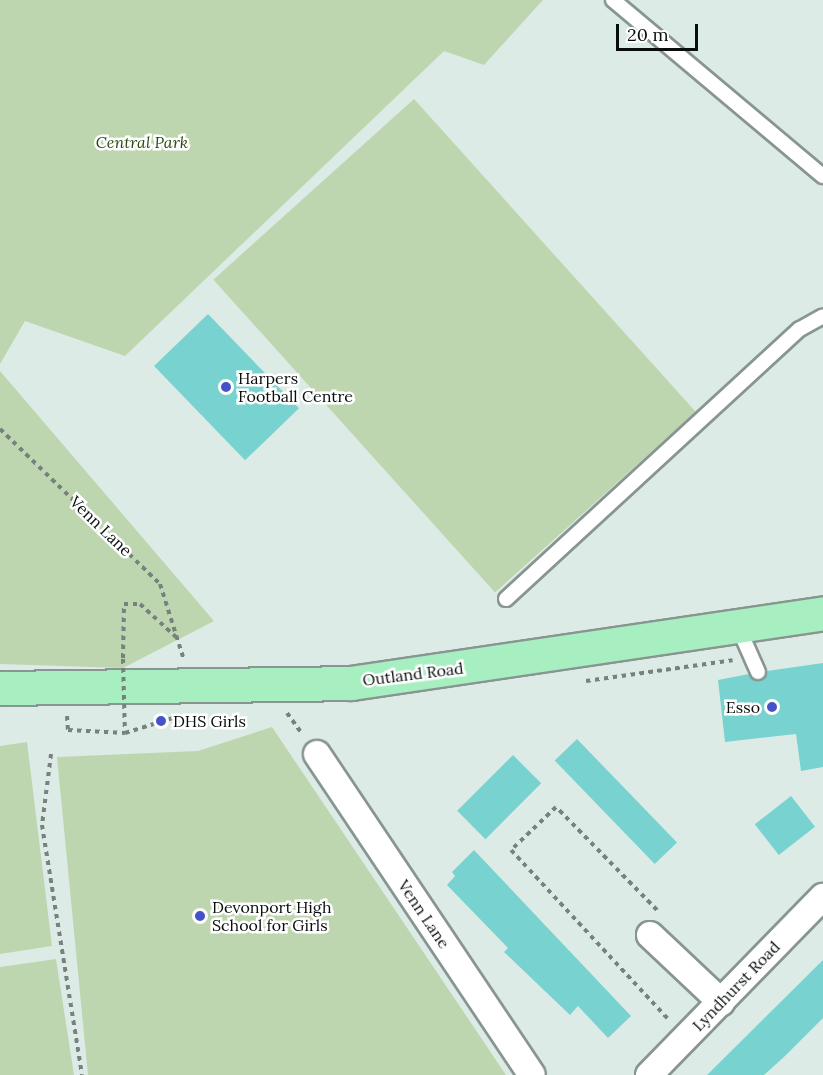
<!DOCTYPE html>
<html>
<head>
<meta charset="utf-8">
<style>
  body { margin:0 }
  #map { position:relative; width:823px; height:1075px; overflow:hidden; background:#ddebe6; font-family:Lora,serif }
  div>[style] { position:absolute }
  .green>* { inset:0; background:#bed6af; transform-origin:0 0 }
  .building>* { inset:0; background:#78d3d0; transform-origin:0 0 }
  .path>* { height:4px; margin-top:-2px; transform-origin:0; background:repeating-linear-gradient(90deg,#77817e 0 4.5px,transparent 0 9px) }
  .roads { filter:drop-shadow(2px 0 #889591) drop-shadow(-2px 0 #889591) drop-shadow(0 2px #889591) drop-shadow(0 -2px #889591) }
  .lane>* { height:14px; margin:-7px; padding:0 7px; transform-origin:7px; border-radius:7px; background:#fff }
  .street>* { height:26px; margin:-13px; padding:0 13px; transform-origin:13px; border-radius:13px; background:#fff }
  .primary>* { height:33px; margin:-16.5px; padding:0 16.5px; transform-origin:16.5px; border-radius:16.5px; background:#a7efc1 }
  .path-bridge>* { height:4px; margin-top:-2px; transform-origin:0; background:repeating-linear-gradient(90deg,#77817e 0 4.5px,transparent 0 9px) }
  .dots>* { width:16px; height:16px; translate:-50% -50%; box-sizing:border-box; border:3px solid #fff; border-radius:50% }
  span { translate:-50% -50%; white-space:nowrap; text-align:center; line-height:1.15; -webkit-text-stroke:5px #fff; paint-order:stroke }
  .park-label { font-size:16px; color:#2a4a0f; font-style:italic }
  .poi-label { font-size:16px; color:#090e0d }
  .left { translate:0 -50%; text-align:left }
  .right { translate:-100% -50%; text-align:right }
  .street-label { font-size:16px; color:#090e0d }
  .scale { position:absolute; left:616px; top:24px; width:82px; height:27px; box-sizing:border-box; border:3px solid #090e0d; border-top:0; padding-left:8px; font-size:18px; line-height:21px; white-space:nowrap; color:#090e0d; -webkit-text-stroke:4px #fff; paint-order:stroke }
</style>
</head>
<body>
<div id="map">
  <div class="green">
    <div style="clip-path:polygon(0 0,543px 0,484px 65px,444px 51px,125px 356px,25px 321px,0 364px)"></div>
    <div style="left:414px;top:99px;width:421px;height:270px;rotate:48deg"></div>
    <div style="clip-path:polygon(0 371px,214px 621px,123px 668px,0 664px)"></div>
    <div style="clip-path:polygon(272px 727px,506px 1075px,88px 1075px,57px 757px,198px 751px)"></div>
    <div style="clip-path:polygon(27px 742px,52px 946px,0 954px,0 746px)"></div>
    <div style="clip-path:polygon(56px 959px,74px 1075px,0 1075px,0 967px)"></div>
  </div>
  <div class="building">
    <div style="left:208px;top:314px;width:131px;height:75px;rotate:46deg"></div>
    <div style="clip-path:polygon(823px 663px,823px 767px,801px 771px,796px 734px,725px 742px,718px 680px,749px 674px,761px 680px,767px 671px)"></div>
    <div style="left:577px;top:739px;width:144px;height:31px;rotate:46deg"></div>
    <div style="left:513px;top:755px;width:40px;height:79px;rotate:45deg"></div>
    <div style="left:791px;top:796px;width:39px;height:46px;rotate:52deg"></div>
    <div style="clip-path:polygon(474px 850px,631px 1016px,608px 1038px,578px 1006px,570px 1015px,504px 952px,508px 948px,447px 885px,455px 876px,452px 872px)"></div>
    <div style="clip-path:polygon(823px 960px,823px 1018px,785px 1056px,764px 1075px,707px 1075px)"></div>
  </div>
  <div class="path">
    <div style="left:0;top:429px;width:223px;rotate:44.1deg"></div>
    <div style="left:160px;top:584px;width:77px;rotate:72.5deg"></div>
    <div style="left:123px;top:658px;width:54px;rotate:-88.9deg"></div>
    <div style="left:124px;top:604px;width:16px"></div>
    <div style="left:140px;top:604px;width:49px;rotate:42.5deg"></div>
    <div style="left:586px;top:681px;width:148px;rotate:-8.1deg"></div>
    <div style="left:287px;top:713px;width:26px;rotate:54deg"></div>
    <div style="left:67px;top:716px;width:14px;rotate:86deg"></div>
    <div style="left:68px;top:730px;width:57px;rotate:3deg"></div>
    <div style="left:125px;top:733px;width:53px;rotate:-17.4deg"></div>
    <div style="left:51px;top:754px;width:72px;rotate:97.2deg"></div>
    <div style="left:42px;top:825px;width:253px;rotate:80.9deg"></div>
    <div style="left:657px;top:910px;width:144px;rotate:-134.4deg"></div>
    <div style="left:556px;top:807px;width:62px;rotate:136.3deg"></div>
    <div style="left:511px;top:850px;width:232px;rotate:47.1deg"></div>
  </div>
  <div class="roads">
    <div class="lane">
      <div style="left:613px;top:0;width:274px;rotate:40deg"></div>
      <div style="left:506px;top:599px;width:399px;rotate:-42.6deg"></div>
      <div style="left:800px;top:329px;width:26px;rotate:-29deg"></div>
      <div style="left:739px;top:629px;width:47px;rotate:66.2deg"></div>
    </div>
    <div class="street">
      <div style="left:317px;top:754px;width:386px;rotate:56.2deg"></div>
      <div style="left:650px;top:935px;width:98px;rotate:43.3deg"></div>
      <div style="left:649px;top:1075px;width:249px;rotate:-45.7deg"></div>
    </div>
    <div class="primary">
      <div style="left:0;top:688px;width:351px;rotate:-0.8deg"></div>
      <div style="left:351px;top:683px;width:477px;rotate:-8.4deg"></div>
    </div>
  </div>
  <div class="path-bridge">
    <div style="left:123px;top:659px;width:74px;rotate:88.5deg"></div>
  </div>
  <div class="dots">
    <div style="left:226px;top:387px;background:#4453c8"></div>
    <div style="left:772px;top:707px;background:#4453c8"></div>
    <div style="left:161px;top:721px;background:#4453c8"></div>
    <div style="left:200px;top:916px;background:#4453c8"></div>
  </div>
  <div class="park-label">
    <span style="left:142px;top:142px">Central Park</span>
  </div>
  <div class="poi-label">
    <span class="left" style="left:238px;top:387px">Harpers<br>Football Centre</span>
    <span class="right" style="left:760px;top:707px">Esso</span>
    <span class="left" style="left:173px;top:721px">DHS Girls</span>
    <span class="left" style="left:212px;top:916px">Devonport High<br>School for Girls</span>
  </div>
  <div class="street-label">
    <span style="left:101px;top:526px;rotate:44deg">Venn Lane</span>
    <span style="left:413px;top:674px;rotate:-7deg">Outland Road</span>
    <span style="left:424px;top:914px;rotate:56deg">Venn Lane</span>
    <span style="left:736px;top:986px;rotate:-46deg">Lyndhurst Road</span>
  </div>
  <div class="scale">20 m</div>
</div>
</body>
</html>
